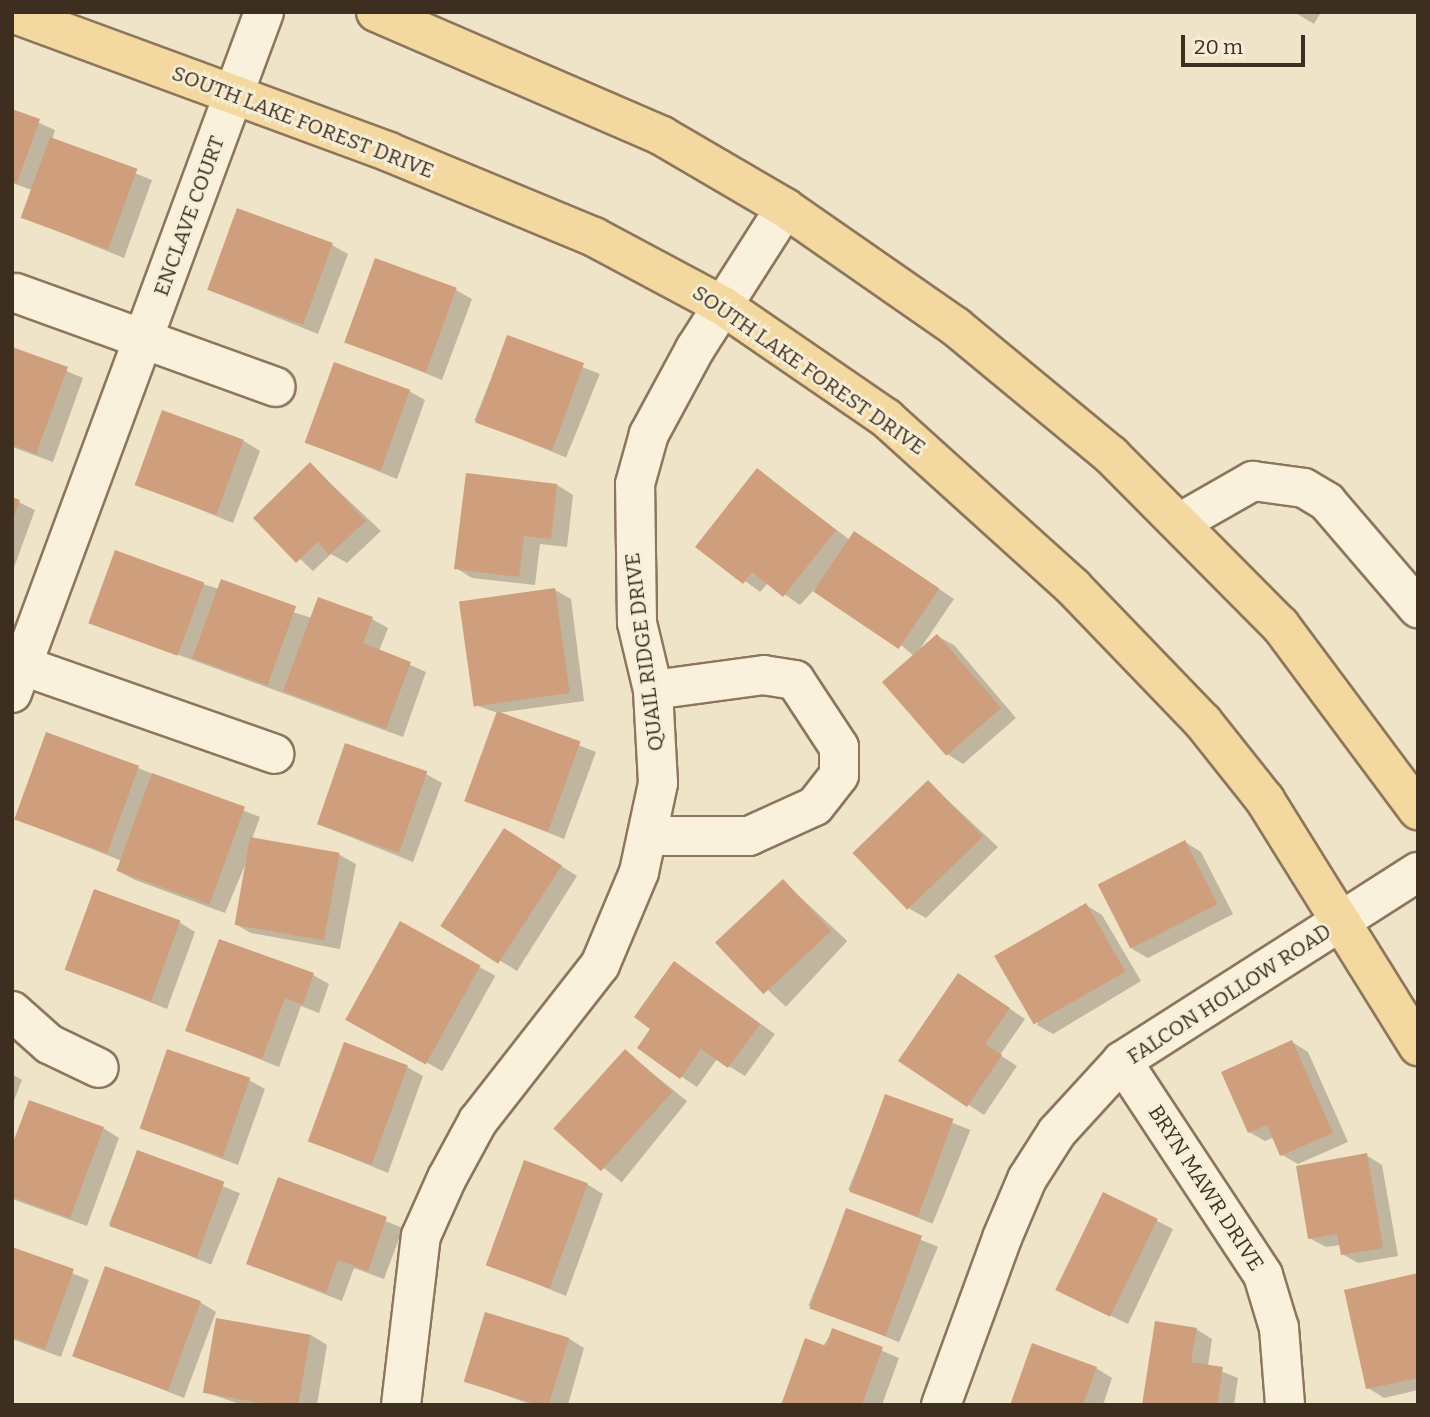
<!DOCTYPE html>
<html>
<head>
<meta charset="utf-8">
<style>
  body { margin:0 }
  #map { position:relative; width:1430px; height:1417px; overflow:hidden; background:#f0e4c8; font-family:Bitter,serif }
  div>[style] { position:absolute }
  .shadow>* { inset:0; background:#0003; transform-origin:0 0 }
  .building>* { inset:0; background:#cf9f7d; transform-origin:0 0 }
  .roads { filter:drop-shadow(2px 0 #8d765c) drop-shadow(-2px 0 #8d765c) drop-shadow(0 2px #8d765c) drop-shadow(0 -2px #8d765c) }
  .minor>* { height:38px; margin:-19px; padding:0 19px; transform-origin:19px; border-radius:19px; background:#faf1dc }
  .major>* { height:38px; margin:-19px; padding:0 19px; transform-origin:19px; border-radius:19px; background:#f3d9a0 }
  span { translate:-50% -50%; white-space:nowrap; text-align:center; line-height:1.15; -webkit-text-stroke:5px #f7eed8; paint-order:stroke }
  .street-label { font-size:21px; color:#3d2e20 }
  .frame { position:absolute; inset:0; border:14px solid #3d2e20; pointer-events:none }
  .scale { position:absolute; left:1181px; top:35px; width:124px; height:32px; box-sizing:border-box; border:4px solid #3d2e20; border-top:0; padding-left:9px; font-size:21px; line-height:24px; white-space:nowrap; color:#3d2e20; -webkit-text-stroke:5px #f7eed8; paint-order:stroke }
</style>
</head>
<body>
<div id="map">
  <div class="shadow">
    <div style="clip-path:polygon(1294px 12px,1321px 12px,1314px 24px)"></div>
    <div style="clip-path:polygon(12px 111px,55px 130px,52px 140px,152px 180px,124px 258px,22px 217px,32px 190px,12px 183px)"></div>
    <div style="clip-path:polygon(332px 245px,348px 254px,318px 334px,209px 290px)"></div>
    <div style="clip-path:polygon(456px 290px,472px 299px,442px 380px,345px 341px)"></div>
    <div style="left:508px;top:337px;width:99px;height:90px;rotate:22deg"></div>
    <div style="clip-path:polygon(12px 348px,83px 378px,53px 462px,12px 447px)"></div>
    <div style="clip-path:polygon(409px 391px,425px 400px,397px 479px,306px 442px)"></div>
    <div style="clip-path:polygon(244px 441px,260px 451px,233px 523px,137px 484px)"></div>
    <div style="clip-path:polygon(311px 465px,381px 531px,347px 563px,331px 554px,313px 571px,256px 518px)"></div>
    <div style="clip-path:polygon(757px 470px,850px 540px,871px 543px,954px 599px,920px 649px,937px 636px,954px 645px,1016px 718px,963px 764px,947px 754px,914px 656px,823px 580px,800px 605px,768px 583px,760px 592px,698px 546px)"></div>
    <div style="clip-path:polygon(557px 485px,573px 495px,567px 547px,540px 544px,535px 585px,472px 578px,456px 568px)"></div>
    <div style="clip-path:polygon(12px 499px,35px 510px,12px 573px)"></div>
    <div style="clip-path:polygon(203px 584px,312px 618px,372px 619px,388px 628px,379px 651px,426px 672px,403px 737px,91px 623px)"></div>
    <div style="clip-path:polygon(555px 590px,571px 599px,584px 701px,498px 713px,596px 752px,564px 839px,466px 800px,498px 713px,475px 705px)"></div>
    <div style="clip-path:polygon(138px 768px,260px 817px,252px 839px,340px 855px,356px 864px,340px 949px,251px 933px,235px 924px,248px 858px,225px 913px,135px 880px,118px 871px,122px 861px,16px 819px)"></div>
    <div style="clip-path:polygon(426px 774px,442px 783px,413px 862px,318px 824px)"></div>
    <div style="clip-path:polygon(928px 782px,998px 847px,926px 918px,910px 909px)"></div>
    <div style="clip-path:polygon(520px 840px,577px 876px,517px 971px,444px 926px)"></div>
    <div style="clip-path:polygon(1185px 842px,1201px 852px,1233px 914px,1148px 958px,1132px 949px)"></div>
    <div style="left:783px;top:881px;width:88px;height:90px;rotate:43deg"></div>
    <div style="clip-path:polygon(1086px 905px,1102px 915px,1141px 981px,1053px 1034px,1037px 1025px)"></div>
    <div style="clip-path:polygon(179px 922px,195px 932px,167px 1009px,67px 969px)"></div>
    <div style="left:400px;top:923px;width:109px;height:109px;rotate:29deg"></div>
    <div style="clip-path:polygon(690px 973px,775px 1034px,745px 1076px,717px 1059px,697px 1087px,639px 1048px)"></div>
    <div style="clip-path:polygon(313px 975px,329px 984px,319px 1013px,301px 1006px,279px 1067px,187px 1030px)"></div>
    <div style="clip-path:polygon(975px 985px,1025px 1019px,1000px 1055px,1017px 1066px,984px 1115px,901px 1060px)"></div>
    <div style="clip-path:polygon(1292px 1042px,1308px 1052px,1348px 1142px,1298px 1164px,1282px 1155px,1274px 1137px,1265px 1141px,1249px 1132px)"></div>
    <div style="left:625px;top:1051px;width:80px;height:104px;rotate:39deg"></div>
    <div style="clip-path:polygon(407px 1067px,423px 1076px,388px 1173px,310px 1141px)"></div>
    <div style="clip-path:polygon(12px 1074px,22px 1080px,12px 1106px)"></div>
    <div style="clip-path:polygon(249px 1080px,265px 1089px,238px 1165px,141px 1128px)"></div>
    <div style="left:886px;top:1096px;width:91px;height:101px;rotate:22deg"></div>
    <div style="clip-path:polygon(103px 1128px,119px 1138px,87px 1226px,12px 1199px,12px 1150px)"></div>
    <div style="left:138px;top:1152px;width:110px;height:77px;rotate:22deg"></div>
    <div style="clip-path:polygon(1366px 1155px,1382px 1165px,1398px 1256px,1358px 1263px,1342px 1254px,1341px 1245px,1326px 1247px,1309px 1238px)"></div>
    <div style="clip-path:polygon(279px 1179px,403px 1228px,384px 1279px,354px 1268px,342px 1301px,248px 1264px)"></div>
    <div style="clip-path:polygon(587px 1184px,603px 1194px,566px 1296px,488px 1264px)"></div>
    <div style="clip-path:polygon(1104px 1194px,1173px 1229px,1128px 1324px,1074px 1298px)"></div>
    <div style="left:847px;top:1210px;width:98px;height:103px;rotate:22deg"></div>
    <div style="clip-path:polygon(12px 1249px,89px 1280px,61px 1357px,12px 1339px)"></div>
    <div style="clip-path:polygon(1418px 1275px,1418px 1390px,1384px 1398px,1368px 1388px)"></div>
    <div style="clip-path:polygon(200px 1302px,216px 1312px,184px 1398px,75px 1355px)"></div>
    <div style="clip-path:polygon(1196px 1329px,1212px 1339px,1208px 1366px,1238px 1378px,1234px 1405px,1144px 1405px)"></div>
    <div style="clip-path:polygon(834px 1330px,899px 1358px,882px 1405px,782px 1405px)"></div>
    <div style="clip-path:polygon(311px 1335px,327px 1345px,317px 1405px,242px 1405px,205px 1392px)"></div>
    <div style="clip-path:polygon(568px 1338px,584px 1348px,568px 1405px,532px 1405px,467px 1381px)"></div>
    <div style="clip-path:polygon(1096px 1368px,1112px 1378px,1103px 1405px,1011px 1405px)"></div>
  </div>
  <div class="building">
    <div style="clip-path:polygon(12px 109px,40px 119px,17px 183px,12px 181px)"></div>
    <div style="left:50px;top:137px;width:93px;height:86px;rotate:20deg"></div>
    <div style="left:237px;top:208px;width:102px;height:87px;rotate:20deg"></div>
    <div style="left:375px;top:258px;width:87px;height:90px;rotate:20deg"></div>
    <div style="left:507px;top:335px;width:82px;height:93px;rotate:20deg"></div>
    <div style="clip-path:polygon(12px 347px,68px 367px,36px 454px,12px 445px)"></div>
    <div style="left:334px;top:362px;width:81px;height:86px;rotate:20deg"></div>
    <div style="left:162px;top:410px;width:87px;height:80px;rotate:20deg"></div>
    <div style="clip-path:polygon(310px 462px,366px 521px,329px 555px,318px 542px,296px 563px,253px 518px)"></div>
    <div style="clip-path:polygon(757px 468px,836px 530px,783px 597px,752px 572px,743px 584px,695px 547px)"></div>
    <div style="clip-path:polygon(466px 473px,557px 484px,551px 539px,524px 536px,519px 577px,454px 569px)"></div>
    <div style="clip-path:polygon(12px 497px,20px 500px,13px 519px,12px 519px)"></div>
    <div style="left:854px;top:531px;width:103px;height:73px;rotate:34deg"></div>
    <div style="left:115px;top:550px;width:95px;height:78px;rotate:20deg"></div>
    <div style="left:221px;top:579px;width:80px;height:84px;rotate:20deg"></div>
    <div style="left:555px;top:588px;width:106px;height:97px;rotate:82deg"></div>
    <div style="clip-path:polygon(318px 597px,373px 617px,363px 643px,411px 662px,386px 729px,283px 691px)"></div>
    <div style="left:937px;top:634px;width:98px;height:73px;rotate:49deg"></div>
    <div style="left:497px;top:711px;width:89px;height:96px;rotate:20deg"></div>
    <div style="left:46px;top:732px;width:99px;height:93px;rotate:20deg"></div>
    <div style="left:345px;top:743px;width:87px;height:86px;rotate:19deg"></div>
    <div style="left:152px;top:773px;width:99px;height:104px;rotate:20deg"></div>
    <div style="left:928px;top:780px;width:79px;height:105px;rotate:46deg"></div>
    <div style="left:504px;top:828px;width:69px;height:117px;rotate:33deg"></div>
    <div style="left:250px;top:837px;width:91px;height:89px;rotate:10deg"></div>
    <div style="left:1185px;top:840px;width:72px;height:98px;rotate:63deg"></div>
    <div style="left:783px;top:879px;width:71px;height:93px;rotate:47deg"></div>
    <div style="left:94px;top:889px;width:92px;height:86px;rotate:20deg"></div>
    <div style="left:1086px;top:903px;width:79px;height:106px;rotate:60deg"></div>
    <div style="left:400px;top:921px;width:92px;height:113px;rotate:29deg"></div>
    <div style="clip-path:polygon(219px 939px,314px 973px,303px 1005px,285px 998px,262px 1059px,185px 1031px)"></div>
    <div style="clip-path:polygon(674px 961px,760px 1024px,728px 1068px,701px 1049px,680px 1079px,637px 1048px,650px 1029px,634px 1017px)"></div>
    <div style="clip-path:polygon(958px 973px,1010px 1008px,985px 1044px,1002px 1055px,967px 1107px,898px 1061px)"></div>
    <div style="clip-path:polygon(1292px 1040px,1333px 1133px,1280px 1156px,1267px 1125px,1248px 1133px,1221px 1072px)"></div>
    <div style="left:344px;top:1042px;width:68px;height:106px;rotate:20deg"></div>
    <div style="left:167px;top:1049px;width:88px;height:84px;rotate:19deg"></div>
    <div style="left:625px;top:1049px;width:64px;height:107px;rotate:42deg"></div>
    <div style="left:885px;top:1094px;width:73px;height:104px;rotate:20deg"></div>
    <div style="clip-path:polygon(29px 1100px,104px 1127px,70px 1218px,12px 1197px,12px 1145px)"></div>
    <div style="left:137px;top:1150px;width:93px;height:81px;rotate:20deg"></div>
    <div style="clip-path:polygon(1367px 1153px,1383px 1248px,1341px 1255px,1337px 1234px,1308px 1239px,1296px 1166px)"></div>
    <div style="left:524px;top:1160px;width:68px;height:112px;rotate:20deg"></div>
    <div style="clip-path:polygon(278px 1177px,387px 1217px,368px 1271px,338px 1260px,326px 1293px,246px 1264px)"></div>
    <div style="left:1103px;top:1192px;width:61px;height:109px;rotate:26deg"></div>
    <div style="left:846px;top:1208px;width:81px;height:107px;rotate:20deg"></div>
    <div style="clip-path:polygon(12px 1247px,74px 1269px,45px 1349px,12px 1337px)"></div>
    <div style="left:105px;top:1266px;width:102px;height:96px;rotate:20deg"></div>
    <div style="clip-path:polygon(1418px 1273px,1418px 1378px,1366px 1389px,1344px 1290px)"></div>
    <div style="left:485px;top:1312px;width:88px;height:73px;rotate:17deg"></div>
    <div style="left:216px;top:1318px;width:96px;height:76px;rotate:10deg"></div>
    <div style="clip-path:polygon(1155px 1321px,1197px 1328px,1191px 1362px,1223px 1367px,1217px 1405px,1142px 1405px)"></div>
    <div style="clip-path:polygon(832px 1328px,883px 1347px,862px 1405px,781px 1405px,805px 1338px,826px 1346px)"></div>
    <div style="clip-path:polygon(1032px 1343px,1097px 1367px,1083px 1405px,1010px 1405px)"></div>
  </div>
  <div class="roads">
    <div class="minor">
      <div style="left:16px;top:293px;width:276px;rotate:19.9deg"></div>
      <div style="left:1181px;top:522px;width:83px;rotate:-29.7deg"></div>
      <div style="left:1253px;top:481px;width:51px;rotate:7.8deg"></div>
      <div style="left:1304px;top:488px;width:27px;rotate:31deg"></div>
      <div style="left:1327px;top:502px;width:140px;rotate:49.4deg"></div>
      <div style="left:12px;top:662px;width:278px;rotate:19.3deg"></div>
      <div style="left:12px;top:693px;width:726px;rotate:-69.69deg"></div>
      <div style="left:647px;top:836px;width:102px"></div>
      <div style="left:749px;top:836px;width:72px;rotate:-24.4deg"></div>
      <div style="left:815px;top:806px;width:39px;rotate:-52deg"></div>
      <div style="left:839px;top:775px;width:28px;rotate:-90deg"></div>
      <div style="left:839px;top:747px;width:80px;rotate:-123.3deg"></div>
      <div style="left:795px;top:680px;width:31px;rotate:-171deg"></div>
      <div style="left:764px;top:675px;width:112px;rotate:172.3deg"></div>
      <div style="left:12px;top:1011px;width:50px;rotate:41.7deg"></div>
      <div style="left:49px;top:1044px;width:55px;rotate:25.6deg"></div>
      <div style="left:1122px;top:1061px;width:256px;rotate:56.6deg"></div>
      <div style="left:1263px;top:1275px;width:55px;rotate:73.2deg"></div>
      <div style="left:1279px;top:1328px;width:77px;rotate:85.5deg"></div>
      <div style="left:401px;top:1405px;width:170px;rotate:-83.3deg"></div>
      <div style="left:421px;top:1236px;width:64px;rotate:-65.9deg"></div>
      <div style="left:447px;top:1178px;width:65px;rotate:-61.5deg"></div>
      <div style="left:478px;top:1121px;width:198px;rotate:-52deg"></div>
      <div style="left:600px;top:965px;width:101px;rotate:-67.2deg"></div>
      <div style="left:639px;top:872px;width:91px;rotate:-77.9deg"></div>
      <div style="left:658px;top:783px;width:93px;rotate:-93.1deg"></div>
      <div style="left:653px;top:690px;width:69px;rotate:-103.4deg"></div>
      <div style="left:637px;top:623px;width:139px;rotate:-90.8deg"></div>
      <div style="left:635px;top:484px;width:52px;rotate:-74.4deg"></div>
      <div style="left:649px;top:434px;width:97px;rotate:-61.6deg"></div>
      <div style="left:695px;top:349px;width:167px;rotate:-57.4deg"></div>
      <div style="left:941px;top:1405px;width:178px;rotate:-69.9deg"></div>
      <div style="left:1002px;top:1238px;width:64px;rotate:-67deg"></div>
      <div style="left:1027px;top:1179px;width:56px;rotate:-57.4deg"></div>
      <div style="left:1057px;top:1132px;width:96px;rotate:-47.5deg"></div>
      <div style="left:1122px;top:1061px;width:351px;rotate:-32.6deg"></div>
    </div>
    <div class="major">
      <div style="left:376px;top:12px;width:312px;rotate:23.4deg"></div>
      <div style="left:662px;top:136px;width:143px;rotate:30.3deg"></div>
      <div style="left:785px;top:208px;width:208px;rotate:34.8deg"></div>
      <div style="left:956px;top:327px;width:201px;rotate:39.6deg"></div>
      <div style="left:1111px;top:455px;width:240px;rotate:45.2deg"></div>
      <div style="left:1280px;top:625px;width:231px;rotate:53.3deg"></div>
      <div style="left:12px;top:13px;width:402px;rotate:20.2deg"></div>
      <div style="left:389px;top:152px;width:222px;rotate:22.5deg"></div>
      <div style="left:594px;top:237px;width:146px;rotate:28.1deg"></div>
      <div style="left:723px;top:306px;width:198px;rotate:34.5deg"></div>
      <div style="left:886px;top:418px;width:252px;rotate:42.1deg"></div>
      <div style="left:1073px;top:587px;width:187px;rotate:46.1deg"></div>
      <div style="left:1203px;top:722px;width:100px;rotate:51.5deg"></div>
      <div style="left:1265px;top:800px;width:290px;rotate:58.1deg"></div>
    </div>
  </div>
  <div class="street-label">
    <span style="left:303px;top:122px;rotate:21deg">SOUTH LAKE FOREST DRIVE</span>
    <span style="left:189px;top:216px;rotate:-70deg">ENCLAVE COURT</span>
    <span style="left:809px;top:370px;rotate:35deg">SOUTH LAKE FOREST DRIVE</span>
    <span style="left:644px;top:652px;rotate:-97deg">QUAIL RIDGE DRIVE</span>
    <span style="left:1229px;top:994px;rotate:-33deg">FALCON HOLLOW ROAD</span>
    <span style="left:1206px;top:1188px;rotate:57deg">BRYN MAWR DRIVE</span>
  </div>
  <div class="frame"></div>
  <div class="scale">20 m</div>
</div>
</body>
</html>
